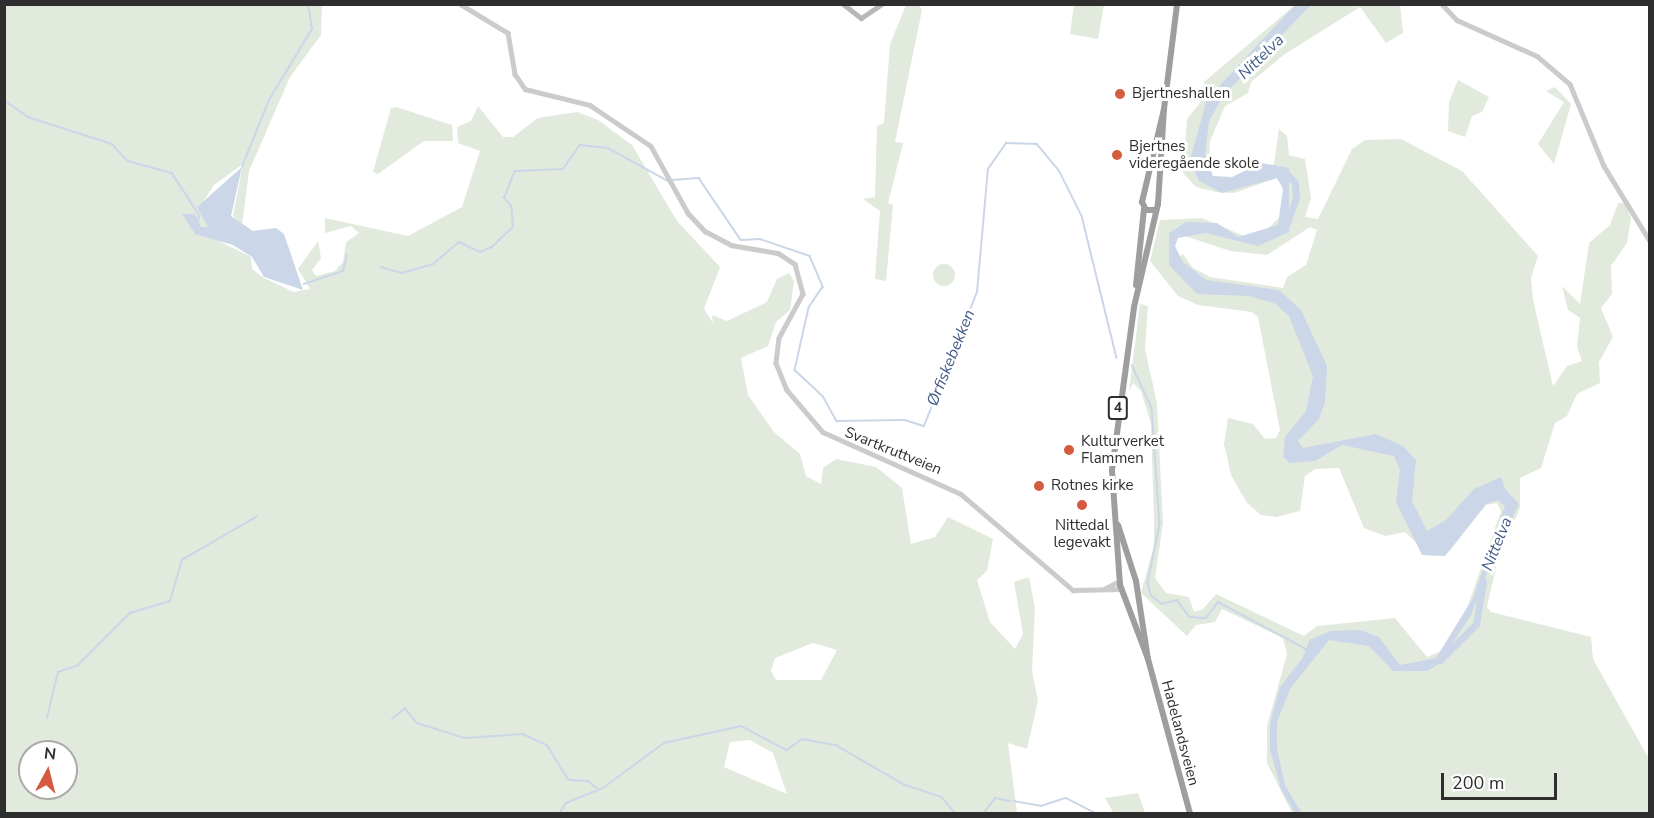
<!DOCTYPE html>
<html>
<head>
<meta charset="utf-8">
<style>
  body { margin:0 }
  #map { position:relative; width:1654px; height:818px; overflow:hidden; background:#fff; font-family:"Nunito Sans",sans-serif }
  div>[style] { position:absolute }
  .green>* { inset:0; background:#e1eadd }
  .round { border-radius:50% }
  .water>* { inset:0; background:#cbd6e8 }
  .stream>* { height:1.5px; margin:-0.75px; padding:0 0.75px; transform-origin:0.75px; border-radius:0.75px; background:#cbd6e8 }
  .river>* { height:7px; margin:-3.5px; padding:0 3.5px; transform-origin:3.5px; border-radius:3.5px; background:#cbd6e8 }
  .tertiary>* { height:4.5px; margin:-2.25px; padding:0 2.25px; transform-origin:2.25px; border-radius:2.25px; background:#cbcbcb }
  .secondary>* { height:5px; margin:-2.5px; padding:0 2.5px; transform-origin:2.5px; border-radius:2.5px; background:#b8b8b8 }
  .trunk>* { height:6px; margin:-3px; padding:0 3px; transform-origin:3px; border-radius:3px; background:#9e9e9e }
  .dots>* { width:16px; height:16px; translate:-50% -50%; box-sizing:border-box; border:3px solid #fff; border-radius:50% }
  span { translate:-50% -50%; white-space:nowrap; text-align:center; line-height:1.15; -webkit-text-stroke:6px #fff; paint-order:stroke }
  .shield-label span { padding:2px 4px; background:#fff; border:2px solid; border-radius:4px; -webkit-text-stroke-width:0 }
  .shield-label { font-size:14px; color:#2e2e2e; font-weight:700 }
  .poi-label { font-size:15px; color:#2e2e2e }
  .left { translate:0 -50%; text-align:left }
  .street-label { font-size:15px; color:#2e2e2e }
  .water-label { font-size:16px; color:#435c89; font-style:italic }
  .frame { position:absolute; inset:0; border:6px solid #2e2e2e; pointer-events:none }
  .north { position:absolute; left:18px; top:740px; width:60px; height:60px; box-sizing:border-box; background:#fff; border:2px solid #ababab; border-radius:50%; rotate:7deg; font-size:16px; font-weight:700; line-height:24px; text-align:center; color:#2e2e2e }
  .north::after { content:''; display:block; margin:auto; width:21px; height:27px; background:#d55b40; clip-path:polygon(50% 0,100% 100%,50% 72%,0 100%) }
  .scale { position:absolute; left:1441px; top:773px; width:116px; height:27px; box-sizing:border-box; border:3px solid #2e2e2e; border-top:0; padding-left:8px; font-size:18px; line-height:21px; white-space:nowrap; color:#2e2e2e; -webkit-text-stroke:4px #fff; paint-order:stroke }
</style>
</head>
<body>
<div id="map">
  <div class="green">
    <div style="clip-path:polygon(evenodd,5px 5px,322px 5px,321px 35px,290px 77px,249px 171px,242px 225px,233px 216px,243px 164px,214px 185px,203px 202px,219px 241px,251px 257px,252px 269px,264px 278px,294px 292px,310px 289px,298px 269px,318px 241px,321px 258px,312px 270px,316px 276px,335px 271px,343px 262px,346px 242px,359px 233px,351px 226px,325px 233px,325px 218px,408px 236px,462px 207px,480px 151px,458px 143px,457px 127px,471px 121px,478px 106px,503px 137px,513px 137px,538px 118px,577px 112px,598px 120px,632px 145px,677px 221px,720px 267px,704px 309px,713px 323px,712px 315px,727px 321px,767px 302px,777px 279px,789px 273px,794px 281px,790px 310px,776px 322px,768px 346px,741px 358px,748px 395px,774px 432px,800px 454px,806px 476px,821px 484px,823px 468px,836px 459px,876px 467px,902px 488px,911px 544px,935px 537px,948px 517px,993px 539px,987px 571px,977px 580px,990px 622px,1015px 649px,1023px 634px,1014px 582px,1029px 577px,1035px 608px,1032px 671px,1038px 701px,1027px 749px,1008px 743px,1017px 813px,5px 814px,5px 5px,813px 643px,837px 650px,821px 680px,776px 680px,771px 671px,775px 658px,813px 643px,5px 5px,750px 740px,773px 753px,787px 794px,724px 767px,730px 742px,750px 740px,5px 5px,30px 752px,66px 752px,66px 788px,30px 788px,30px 752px)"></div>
    <div style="clip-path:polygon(906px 5px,919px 5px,922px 10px,895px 142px,903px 143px,888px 203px,893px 205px,886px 281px,875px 279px,880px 211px,863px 199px,875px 197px,877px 126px,884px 123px,890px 44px)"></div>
    <div style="clip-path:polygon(1074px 5px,1104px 5px,1098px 39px,1070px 34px)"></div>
    <div style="clip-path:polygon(evenodd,1295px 5px,1400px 5px,1403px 33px,1386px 43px,1360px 7px,1285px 54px,1251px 82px,1248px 93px,1225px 106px,1210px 141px,1208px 177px,1226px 185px,1274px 164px,1279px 129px,1287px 136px,1289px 155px,1305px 159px,1311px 198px,1305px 217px,1318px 219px,1352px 149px,1365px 140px,1401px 139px,1462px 171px,1538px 256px,1531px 278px,1533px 300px,1553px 386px,1567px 366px,1582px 361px,1577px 347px,1580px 318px,1568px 310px,1562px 286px,1580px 304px,1589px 243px,1610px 225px,1618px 203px,1625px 203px,1631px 218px,1627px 243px,1611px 266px,1612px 294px,1601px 308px,1613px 337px,1599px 362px,1600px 383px,1577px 394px,1567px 416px,1555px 423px,1541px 468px,1520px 478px,1520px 508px,1498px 559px,1487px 607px,1491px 612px,1591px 637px,1593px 659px,1649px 759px,1649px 813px,1292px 813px,1267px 763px,1267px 726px,1287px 654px,1283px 638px,1222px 609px,1215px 622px,1196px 625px,1187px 636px,1141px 593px,1154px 546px,1154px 520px,1151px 424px,1141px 391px,1133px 383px,1129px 392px,1140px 304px,1148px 306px,1145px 349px,1157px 403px,1163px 523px,1155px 578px,1166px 593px,1189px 597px,1194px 612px,1203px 609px,1216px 594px,1304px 636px,1317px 626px,1395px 618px,1427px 657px,1444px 650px,1459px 631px,1501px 511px,1497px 503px,1486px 505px,1448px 553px,1431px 556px,1405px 532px,1385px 536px,1364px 528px,1339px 468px,1315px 469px,1305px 476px,1300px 511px,1276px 517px,1261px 515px,1247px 503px,1231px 475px,1224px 444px,1228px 418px,1253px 424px,1265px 439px,1276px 438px,1280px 430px,1258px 317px,1252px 312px,1198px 305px,1178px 296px,1150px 261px,1160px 220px,1202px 218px,1244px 236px,1266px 230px,1280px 217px,1285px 190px,1277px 178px,1234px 193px,1216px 192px,1196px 187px,1183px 173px,1187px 119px,1200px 103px,1204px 82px,1295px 5px,1310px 227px,1317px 230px,1306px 265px,1287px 277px,1283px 288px,1210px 277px,1193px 268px,1183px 254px,1173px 260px,1170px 245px,1182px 235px,1230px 251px,1267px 255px,1310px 227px)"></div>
    <div style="clip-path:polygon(1458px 80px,1489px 97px,1482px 112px,1472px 116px,1465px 137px,1448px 131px,1449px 102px)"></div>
    <div style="clip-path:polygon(1555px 87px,1571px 104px,1554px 164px,1538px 144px,1564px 102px,1546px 91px)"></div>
    <div style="clip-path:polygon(396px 107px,452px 125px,453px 141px,424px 141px,378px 174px,373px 172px,391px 108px)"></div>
    <div class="round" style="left:933px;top:264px;width:22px;height:22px"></div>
    <div style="clip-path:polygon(1138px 793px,1145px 813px,1113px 812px,1105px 798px)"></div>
  </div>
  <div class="water">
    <div style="clip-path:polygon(1296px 4px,1311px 5px,1224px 95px,1209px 121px,1205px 154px,1213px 176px,1232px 177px,1261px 163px,1289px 168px,1289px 232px,1258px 246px,1206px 233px,1178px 238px,1175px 246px,1183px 262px,1206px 280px,1279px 290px,1301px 310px,1327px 366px,1325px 402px,1319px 419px,1298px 441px,1303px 448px,1376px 434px,1403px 446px,1416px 460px,1412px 501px,1427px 531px,1446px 520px,1474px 489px,1501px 477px,1512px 508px,1471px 615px,1439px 664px,1427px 671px,1393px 671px,1369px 646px,1329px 640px,1290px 689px,1277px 722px,1277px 749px,1285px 785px,1302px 814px,1295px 813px,1281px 789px,1270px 749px,1270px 723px,1280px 687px,1315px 642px,1331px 631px,1360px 630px,1379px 637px,1400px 665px,1436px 658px,1473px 598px,1505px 506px,1498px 500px,1486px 504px,1445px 556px,1422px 555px,1396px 502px,1400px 470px,1394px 456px,1342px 445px,1315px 461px,1290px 463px,1283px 457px,1285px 437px,1306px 411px,1313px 376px,1289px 316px,1276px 304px,1249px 296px,1197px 294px,1169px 265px,1169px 233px,1186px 222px,1217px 223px,1238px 237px,1278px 225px,1283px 189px,1277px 178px,1222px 193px,1199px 181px,1190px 160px,1207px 99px)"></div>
    <div style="clip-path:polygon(242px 167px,231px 216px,253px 231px,276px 228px,284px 234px,303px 290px,264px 277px,252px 257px,233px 245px,195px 234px,182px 214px,195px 214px,201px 227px,208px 227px,197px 207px)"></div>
  </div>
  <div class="stream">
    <div style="left:4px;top:100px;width:29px;rotate:35deg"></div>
    <div style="left:28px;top:117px;width:88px;rotate:17.8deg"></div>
    <div style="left:112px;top:144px;width:23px;rotate:47deg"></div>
    <div style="left:128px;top:161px;width:46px;rotate:15.3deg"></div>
    <div style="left:172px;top:173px;width:51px;rotate:56.9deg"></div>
    <div style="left:200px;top:216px;width:7px;rotate:106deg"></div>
    <div style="left:242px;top:167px;width:72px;rotate:-68.1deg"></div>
    <div style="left:269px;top:100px;width:83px;rotate:-58.8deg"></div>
    <div style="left:312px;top:29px;width:25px;rotate:-99deg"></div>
    <div style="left:672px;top:180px;width:27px;rotate:-4deg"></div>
    <div style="left:699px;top:178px;width:75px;rotate:55.9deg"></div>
    <div style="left:741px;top:240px;width:19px;rotate:-3deg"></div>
    <div style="left:760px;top:239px;width:53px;rotate:18.8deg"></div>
    <div style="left:810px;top:256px;width:34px;rotate:67deg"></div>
    <div style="left:823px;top:287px;width:25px;rotate:124deg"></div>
    <div style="left:809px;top:308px;width:64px;rotate:102.7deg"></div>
    <div style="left:795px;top:370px;width:38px;rotate:43deg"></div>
    <div style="left:823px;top:396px;width:29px;rotate:61deg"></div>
    <div style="left:837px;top:421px;width:68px;rotate:-0.8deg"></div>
    <div style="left:905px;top:420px;width:20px;rotate:18deg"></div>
    <div style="left:924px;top:426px;width:144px;rotate:-68.4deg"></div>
    <div style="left:977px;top:292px;width:123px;rotate:-84.9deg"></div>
    <div style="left:988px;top:169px;width:32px;rotate:-55deg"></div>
    <div style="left:1006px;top:143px;width:31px;rotate:2deg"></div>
    <div style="left:1037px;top:144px;width:34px;rotate:50deg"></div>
    <div style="left:1059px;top:170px;width:51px;rotate:63.4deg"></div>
    <div style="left:1082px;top:216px;width:146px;rotate:76.2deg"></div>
    <div style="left:381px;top:267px;width:22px;rotate:16deg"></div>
    <div style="left:402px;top:273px;width:32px;rotate:-16deg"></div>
    <div style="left:433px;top:264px;width:34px;rotate:-40deg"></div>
    <div style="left:459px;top:242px;width:23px;rotate:25deg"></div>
    <div style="left:480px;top:252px;width:13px;rotate:-23deg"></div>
    <div style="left:492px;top:247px;width:29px;rotate:-44deg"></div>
    <div style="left:513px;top:227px;width:21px;rotate:-95deg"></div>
    <div style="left:511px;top:206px;width:11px;rotate:-131deg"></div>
    <div style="left:504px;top:198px;width:29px;rotate:-68deg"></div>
    <div style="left:515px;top:171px;width:48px;rotate:-2.4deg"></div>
    <div style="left:563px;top:169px;width:29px;rotate:-55deg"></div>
    <div style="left:580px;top:145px;width:28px;rotate:6deg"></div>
    <div style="left:608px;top:148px;width:68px;rotate:28.8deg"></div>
    <div style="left:304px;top:284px;width:41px;rotate:-18.4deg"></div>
    <div style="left:343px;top:271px;width:16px;rotate:-76deg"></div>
    <div style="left:1132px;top:365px;width:47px;rotate:65.1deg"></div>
    <div style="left:1152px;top:408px;width:116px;rotate:86.1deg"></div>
    <div style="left:1160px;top:524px;width:60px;rotate:101.5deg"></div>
    <div style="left:1148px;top:583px;width:12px;rotate:76deg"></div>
    <div style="left:1151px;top:595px;width:14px;rotate:39deg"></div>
    <div style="left:1162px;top:604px;width:16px;rotate:-15deg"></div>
    <div style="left:1177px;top:600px;width:21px;rotate:53deg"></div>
    <div style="left:1190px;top:617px;width:16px;rotate:4deg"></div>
    <div style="left:1206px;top:618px;width:20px;rotate:-53deg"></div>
    <div style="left:1218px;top:602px;width:104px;rotate:28deg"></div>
    <div style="left:47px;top:718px;width:47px;rotate:-76.6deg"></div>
    <div style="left:58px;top:672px;width:20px;rotate:-18deg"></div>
    <div style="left:77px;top:666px;width:75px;rotate:-45deg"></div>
    <div style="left:130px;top:613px;width:42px;rotate:-16.7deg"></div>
    <div style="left:170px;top:601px;width:43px;rotate:-73.7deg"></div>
    <div style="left:182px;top:560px;width:86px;rotate:-30.2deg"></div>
    <div style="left:392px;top:719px;width:17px;rotate:-40deg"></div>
    <div style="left:405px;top:708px;width:19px;rotate:51deg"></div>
    <div style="left:417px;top:723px;width:50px;rotate:17.4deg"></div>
    <div style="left:465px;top:738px;width:58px;rotate:-3.9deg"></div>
    <div style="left:523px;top:734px;width:26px;rotate:25deg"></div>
    <div style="left:547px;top:745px;width:41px;rotate:57.8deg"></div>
    <div style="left:569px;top:780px;width:19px;rotate:3deg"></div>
    <div style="left:588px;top:781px;width:11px;rotate:38deg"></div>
    <div style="left:1014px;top:801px;width:27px;rotate:10deg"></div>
    <div style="left:1041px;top:806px;width:26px;rotate:-18deg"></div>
    <div style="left:1066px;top:798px;width:35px;rotate:27deg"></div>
    <div style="left:559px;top:814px;width:13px;rotate:-58deg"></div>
    <div style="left:566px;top:803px;width:40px;rotate:-22deg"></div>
    <div style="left:603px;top:788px;width:76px;rotate:-36.4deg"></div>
    <div style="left:664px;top:743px;width:79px;rotate:-12.4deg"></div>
    <div style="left:741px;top:726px;width:52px;rotate:27.6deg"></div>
    <div style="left:787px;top:750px;width:19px;rotate:-36deg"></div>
    <div style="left:802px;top:739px;width:35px;rotate:10deg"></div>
    <div style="left:836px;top:745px;width:78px;rotate:30.2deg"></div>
    <div style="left:903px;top:784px;width:41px;rotate:18.4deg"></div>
    <div style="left:942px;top:797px;width:22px;rotate:51deg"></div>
    <div style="left:983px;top:814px;width:20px;rotate:-53deg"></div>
    <div style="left:995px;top:798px;width:15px;rotate:11deg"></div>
    <div style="left:1099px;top:814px;width:40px"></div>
  </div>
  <div class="river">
    <div style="left:1252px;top:65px;width:34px;rotate:-45deg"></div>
    <div style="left:1286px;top:173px;width:13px;rotate:48deg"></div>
    <div style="left:1295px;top:183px;width:15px;rotate:86deg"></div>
    <div style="left:1296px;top:198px;width:27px;rotate:110deg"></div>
    <div style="left:1502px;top:491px;width:18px;rotate:47deg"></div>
    <div style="left:1514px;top:504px;width:22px;rotate:114deg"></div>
    <div style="left:1306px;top:657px;width:16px;rotate:-68deg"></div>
    <div style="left:1312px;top:642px;width:21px;rotate:-23deg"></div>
    <div style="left:1440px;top:660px;width:51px;rotate:-45deg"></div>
    <div style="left:1476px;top:624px;width:43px;rotate:-80.5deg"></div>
  </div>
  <div class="tertiary">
    <div style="left:460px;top:4px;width:56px;rotate:31.1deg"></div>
    <div style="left:508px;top:33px;width:42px;rotate:80.3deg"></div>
    <div style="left:515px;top:74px;width:18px;rotate:56deg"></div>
    <div style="left:525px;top:89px;width:67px;rotate:13.8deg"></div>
    <div style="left:590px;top:105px;width:73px;rotate:33.9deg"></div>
    <div style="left:651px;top:146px;width:77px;rotate:61.1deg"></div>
    <div style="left:688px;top:213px;width:25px;rotate:47deg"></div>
    <div style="left:705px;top:231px;width:30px;rotate:28deg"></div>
    <div style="left:731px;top:245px;width:48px;rotate:9.7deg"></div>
    <div style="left:778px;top:253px;width:20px;rotate:33deg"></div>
    <div style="left:795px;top:264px;width:31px;rotate:75deg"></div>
    <div style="left:803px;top:294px;width:50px;rotate:118.6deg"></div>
    <div style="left:779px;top:338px;width:25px;rotate:97deg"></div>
    <div style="left:776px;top:363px;width:29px;rotate:68deg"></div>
    <div style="left:787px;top:390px;width:55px;rotate:49.4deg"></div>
    <div style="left:823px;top:432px;width:151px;rotate:24.2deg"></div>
    <div style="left:961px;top:494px;width:148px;rotate:40.6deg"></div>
    <div style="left:1073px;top:590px;width:49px;rotate:-1.2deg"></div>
    <div style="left:1442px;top:4px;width:22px;rotate:47deg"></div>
    <div style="left:1457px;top:20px;width:88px;rotate:24.2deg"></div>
    <div style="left:1537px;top:56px;width:43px;rotate:40.3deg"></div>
    <div style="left:1570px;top:84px;width:89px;rotate:67.5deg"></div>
    <div style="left:1604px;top:166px;width:88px;rotate:58.5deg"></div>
    <div style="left:1104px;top:589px;width:18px;rotate:-27deg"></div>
  </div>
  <div class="secondary">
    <div style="left:843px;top:4px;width:23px;rotate:38deg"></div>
    <div style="left:861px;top:18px;width:25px;rotate:-34deg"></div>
  </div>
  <div class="trunk">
    <div style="left:1154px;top:210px;width:8px;rotate:180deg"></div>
    <div style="left:1146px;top:210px;width:9px;rotate:-117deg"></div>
    <div style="left:1142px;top:202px;width:96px;rotate:-76.7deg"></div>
    <div style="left:1164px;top:109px;width:106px;rotate:-82.9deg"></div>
    <div style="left:1136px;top:285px;width:76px;rotate:-84deg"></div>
    <div style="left:1118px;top:525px;width:59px;rotate:72.2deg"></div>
    <div style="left:1136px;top:581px;width:79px;rotate:81.3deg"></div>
    <div style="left:1148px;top:659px;width:161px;rotate:74.8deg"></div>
    <div style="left:1148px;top:659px;width:79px;rotate:-110.7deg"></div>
    <div style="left:1120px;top:585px;width:115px;rotate:-94deg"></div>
    <div style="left:1112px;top:470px;width:164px;rotate:-82.3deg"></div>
    <div style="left:1134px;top:307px;width:106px;rotate:-76.9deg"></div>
    <div style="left:1158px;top:204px;width:95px;rotate:-86.4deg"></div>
  </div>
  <div class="dots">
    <div style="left:1120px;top:94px;background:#d55b40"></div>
    <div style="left:1117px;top:155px;background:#d55b40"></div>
    <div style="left:1069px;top:450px;background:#d55b40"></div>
    <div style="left:1039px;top:486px;background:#d55b40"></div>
    <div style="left:1082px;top:505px;background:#d55b40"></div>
  </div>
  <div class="shield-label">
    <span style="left:1118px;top:408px">4</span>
  </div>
  <div class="poi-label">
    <span class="left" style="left:1132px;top:94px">Bjertneshallen</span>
    <span class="left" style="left:1129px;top:155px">Bjertnes<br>videregående skole</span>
    <span class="left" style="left:1081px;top:450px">Kulturverket<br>Flammen</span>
    <span class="left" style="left:1051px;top:486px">Rotnes kirke</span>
    <span style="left:1082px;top:534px">Nittedal<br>legevakt</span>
  </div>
  <div class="street-label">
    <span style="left:893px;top:451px;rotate:22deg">Svartkruttveien</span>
    <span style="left:1180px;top:733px;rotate:75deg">Hadelandsveien</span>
  </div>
  <div class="water-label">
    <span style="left:1261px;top:57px;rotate:-44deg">Nittelva</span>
    <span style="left:951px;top:358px;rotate:-68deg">Ørfiskebekken</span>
    <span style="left:1497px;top:544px;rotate:-68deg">Nittelva</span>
  </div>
  <div class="frame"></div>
  <div class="north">N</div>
  <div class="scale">200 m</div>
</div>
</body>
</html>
